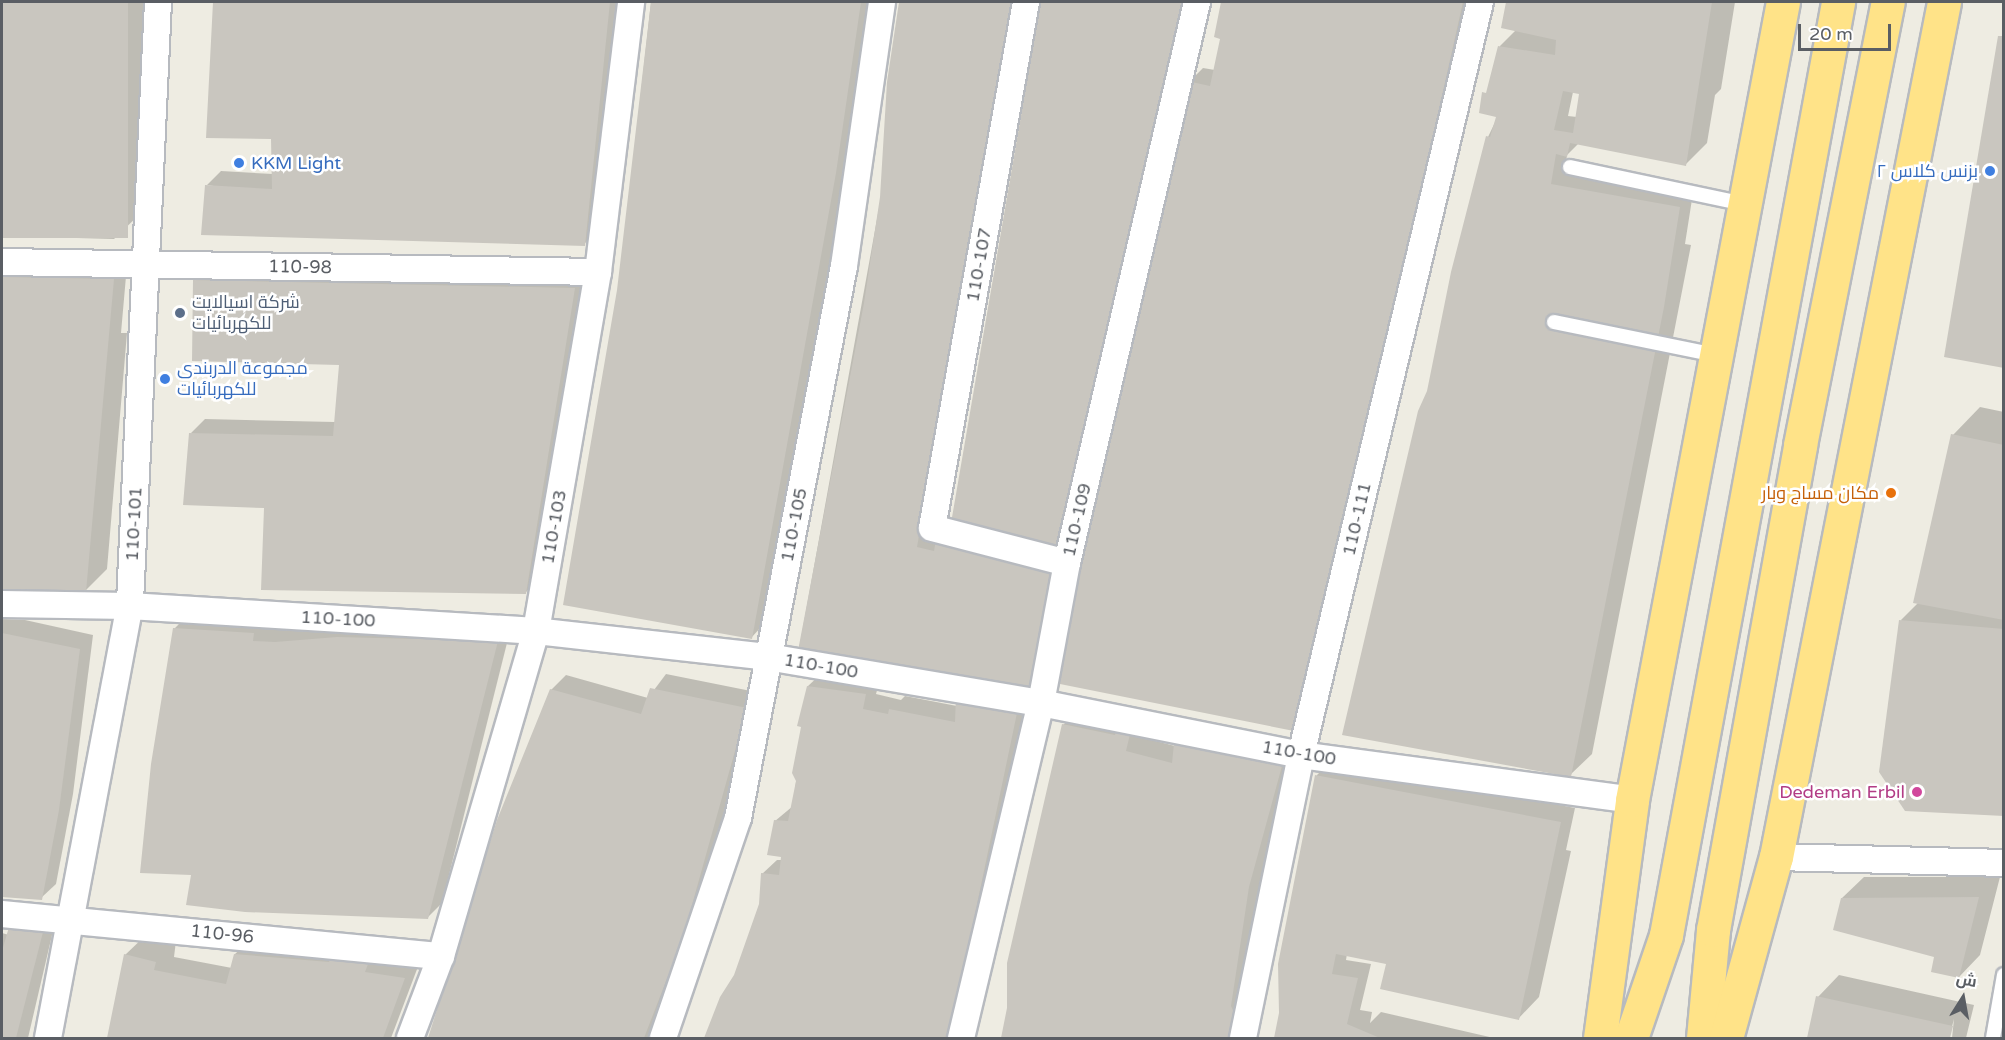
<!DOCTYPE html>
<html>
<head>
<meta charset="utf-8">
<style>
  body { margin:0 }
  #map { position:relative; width:2005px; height:1040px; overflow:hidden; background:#eeece2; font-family:"Varela Round",Cairo,sans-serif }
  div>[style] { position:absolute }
  .shadow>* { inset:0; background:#0003 }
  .building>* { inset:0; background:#c9c6bf; transform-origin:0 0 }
  .roads { filter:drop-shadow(2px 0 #b7babf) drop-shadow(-2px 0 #b7babf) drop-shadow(0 2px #b7babf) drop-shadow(0 -2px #b7babf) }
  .lane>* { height:14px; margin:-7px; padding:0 7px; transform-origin:7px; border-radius:7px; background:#fff }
  .street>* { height:26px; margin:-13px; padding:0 13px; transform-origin:13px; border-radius:13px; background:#fff }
  .highway>* { height:33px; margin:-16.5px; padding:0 16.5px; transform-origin:16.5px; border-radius:16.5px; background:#ffe388 }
  .dots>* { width:16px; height:16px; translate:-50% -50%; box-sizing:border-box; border:3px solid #fff; border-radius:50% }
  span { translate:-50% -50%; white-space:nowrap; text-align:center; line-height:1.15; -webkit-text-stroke:5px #fff; paint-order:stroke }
  .shop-label { font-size:18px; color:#366cbe }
  .left { translate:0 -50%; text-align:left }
  .right { translate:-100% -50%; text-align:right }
  .street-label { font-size:18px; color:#5a5e64 }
  .service-label { font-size:18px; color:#4e5e75 }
  .food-label { font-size:18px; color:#c56008 }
  .hotel-label { font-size:18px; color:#b23c85 }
  .frame { position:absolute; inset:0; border:3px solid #5a5e64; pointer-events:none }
  .north { position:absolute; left:1933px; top:968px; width:60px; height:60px; -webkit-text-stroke:4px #fff; paint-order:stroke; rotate:11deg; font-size:16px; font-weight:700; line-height:24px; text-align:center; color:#5a5e64 }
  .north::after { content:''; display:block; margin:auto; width:21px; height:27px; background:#5a5e64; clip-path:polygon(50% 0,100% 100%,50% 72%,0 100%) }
  .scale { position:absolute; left:1798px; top:24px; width:93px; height:27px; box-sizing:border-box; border:3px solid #5a5e64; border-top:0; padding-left:8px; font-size:18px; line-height:21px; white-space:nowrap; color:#5a5e64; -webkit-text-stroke:4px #fff; paint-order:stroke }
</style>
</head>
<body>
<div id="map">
  <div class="shadow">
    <div style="clip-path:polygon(2px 2px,148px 2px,142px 212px,114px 239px,2px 236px)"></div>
    <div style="clip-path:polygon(214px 2px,622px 2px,599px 230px,584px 244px,207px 185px,221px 171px,273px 174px,273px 137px,208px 136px)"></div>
    <div style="clip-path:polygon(651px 2px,879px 2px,765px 623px,751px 638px,619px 290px)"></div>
    <div style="clip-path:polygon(evenodd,900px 2px,1184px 2px,1073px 539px,798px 655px,881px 197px,888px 82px,900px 2px,1032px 15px,1026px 99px,953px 520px,930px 533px,1032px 15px)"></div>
    <div style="clip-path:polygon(1223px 2px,1473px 2px,1313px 715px,1189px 82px,1203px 68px,1215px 70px,1222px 37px,1216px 36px)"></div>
    <div style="clip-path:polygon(evenodd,1508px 2px,1735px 2px,1721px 89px,1715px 95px,1707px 143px,1686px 164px,1579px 143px,1567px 155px,1565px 169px,1693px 193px,1685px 244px,1691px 245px,1592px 754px,1570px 775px,1428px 392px,1488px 137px,1498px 116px,1500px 46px,1516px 30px,1503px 27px,1508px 2px,1573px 92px,1581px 93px,1577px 117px,1568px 116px,1573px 92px)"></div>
    <div style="clip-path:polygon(216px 259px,589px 275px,540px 578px,526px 592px,265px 506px,191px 433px,205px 419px,335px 422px,341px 363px,195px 280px)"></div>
    <div style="clip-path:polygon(2px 263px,127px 265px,121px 333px,127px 333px,107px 569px,86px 590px,2px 589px)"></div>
    <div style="clip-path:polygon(1980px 407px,2004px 412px,2004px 814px,1901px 620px,1919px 602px,1953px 435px)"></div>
    <div style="clip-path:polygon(189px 614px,268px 619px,266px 627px,291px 629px,511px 627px,442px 903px,427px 918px,193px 874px,174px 629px)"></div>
    <div style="clip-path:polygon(2px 619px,25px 620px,93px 635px,73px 794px,56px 884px,41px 898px,2px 895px)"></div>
    <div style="clip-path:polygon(823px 672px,880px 680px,876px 694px,901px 700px,905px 696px,957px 706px,1031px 699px,960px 1038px,707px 1038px,721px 998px,736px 976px,761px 904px,762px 874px,777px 860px,782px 860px,775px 821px,793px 806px,808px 686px)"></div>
    <div style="clip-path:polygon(666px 674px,761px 693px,697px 922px,655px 1038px,429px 1038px,551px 690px,566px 675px,648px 698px)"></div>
    <div style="clip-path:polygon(1078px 711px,1144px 716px,1140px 737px,1175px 746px,1190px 730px,1295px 752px,1263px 871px,1245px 991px,1251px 1038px,1002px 1038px,1063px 725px)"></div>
    <div style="clip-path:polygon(1331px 761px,1575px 808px,1566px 850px,1571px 851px,1539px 997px,1518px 1019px,1387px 962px,1347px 954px,1346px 960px,1371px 964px,1360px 1010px,1372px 1012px,1370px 1023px,1381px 1012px,1494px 1038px,1275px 1038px,1281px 1013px,1279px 964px,1317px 775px)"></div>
    <div style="clip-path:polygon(1864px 877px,2000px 877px,1980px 955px,1959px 977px,1936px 955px,1842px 898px)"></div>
    <div style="clip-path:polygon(56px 918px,28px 1038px,2px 1038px,2px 933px,9px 935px,10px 927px)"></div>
    <div style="clip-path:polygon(147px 934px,176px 941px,174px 957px,232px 968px,235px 954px,250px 940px,419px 964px,391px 1038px,108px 1038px,125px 955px)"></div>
    <div style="clip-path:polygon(1839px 975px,1974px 1005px,1966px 1038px,1952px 1038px,1954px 1019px,1949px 1038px,1809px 1038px,1818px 997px)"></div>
  </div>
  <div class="building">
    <div style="left:2px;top:2px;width:126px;height:236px"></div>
    <div style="clip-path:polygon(213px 2px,610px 2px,585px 246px,201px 235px,205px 185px,272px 189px,271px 139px,206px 138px)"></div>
    <div style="clip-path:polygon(651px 2px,861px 2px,836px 173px,752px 639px,563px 605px,617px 290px)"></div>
    <div style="clip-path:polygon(899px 2px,1016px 2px,917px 547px,934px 551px,937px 534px,1058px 566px,1035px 688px,797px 656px,864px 303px,880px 197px,887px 82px)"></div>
    <div style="clip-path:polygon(1032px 2px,1186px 2px,1059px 555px,950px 529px,1024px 98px)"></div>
    <div style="clip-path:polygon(1221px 2px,1463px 2px,1299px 732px,1050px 682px,1187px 81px,1210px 86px,1220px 39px,1214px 37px)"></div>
    <div style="clip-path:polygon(evenodd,1506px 2px,1712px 2px,1686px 166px,1570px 143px,1567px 157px,1556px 154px,1551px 184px,1680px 207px,1664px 307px,1571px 777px,1342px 735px,1418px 411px,1427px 391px,1451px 272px,1486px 136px,1490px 137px,1496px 117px,1479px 113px,1482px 92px,1486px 93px,1498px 46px,1555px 55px,1556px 40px,1501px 28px,1506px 2px,1563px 91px,1579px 94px,1573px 133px,1554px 130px,1563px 91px)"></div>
    <div style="clip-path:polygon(1998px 36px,2004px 36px,2004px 368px,1944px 357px)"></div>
    <div style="clip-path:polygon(2px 277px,114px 279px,86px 592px,2px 590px)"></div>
    <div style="clip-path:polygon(193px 280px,575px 288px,526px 594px,261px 590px,264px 508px,183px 505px,189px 433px,333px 436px,339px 365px,192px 361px)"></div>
    <div style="clip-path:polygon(1951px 434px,2004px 445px,2004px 620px,1913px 603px)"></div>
    <div style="clip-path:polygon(1899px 620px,2004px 629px,2004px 816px,1905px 811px,1879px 772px)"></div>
    <div style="clip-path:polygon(173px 628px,254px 633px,253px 641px,275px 642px,337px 637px,498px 641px,428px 919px,245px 912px,186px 905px,191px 875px,140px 873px,151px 764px)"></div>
    <div style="clip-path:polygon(2px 633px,80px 649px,59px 810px,42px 900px,2px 897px)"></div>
    <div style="clip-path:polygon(807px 686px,866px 694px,863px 709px,888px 714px,889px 709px,955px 722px,956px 695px,1017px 713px,949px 1038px,704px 1038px,720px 997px,734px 975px,759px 904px,761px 873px,779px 875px,781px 857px,767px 855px,774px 820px,788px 821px,796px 781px,792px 773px,801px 727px,797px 726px)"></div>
    <div style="clip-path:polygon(650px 688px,747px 708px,683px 937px,644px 1038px,428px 1038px,497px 820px,550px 689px,641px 714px)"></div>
    <div style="clip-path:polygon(1062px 724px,1115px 735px,1117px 725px,1131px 730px,1126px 751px,1172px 763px,1174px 743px,1282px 766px,1249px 887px,1231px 1006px,1243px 1032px,1241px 1038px,1001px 1038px,1007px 1008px,1007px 963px)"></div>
    <div style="clip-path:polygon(1315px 775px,1561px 822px,1519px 1020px,1380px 989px,1386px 964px,1336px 954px,1332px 974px,1358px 978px,1347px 1024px,1380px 1038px,1274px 1038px,1279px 1013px,1278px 964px)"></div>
    <div style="clip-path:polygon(1979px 897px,1959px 978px,1931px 972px,1934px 957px,1833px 930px,1841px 898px)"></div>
    <div style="clip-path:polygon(9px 927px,43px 932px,16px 1038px,2px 1038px,2px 951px)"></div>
    <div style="clip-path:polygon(333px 952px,370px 959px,365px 972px,405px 978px,383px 1038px,107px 1038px,124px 954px,156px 962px,154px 970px,226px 984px,234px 954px,329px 962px)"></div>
    <div style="clip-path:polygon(1816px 996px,1953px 1026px,1950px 1038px,1807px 1038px)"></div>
  </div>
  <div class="roads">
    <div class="lane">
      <div style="left:1570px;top:167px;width:178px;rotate:12deg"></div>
      <div style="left:1554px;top:322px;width:165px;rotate:11.5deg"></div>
      <div style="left:1993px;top:1038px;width:64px;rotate:-80.1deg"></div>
    </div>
    <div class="street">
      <div style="left:1026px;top:2px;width:534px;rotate:100.13deg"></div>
      <div style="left:932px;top:528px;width:139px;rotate:14.5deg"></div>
      <div style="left:2px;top:262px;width:596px;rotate:0.96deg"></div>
      <div style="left:2px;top:604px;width:127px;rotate:0.9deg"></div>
      <div style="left:129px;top:606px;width:408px;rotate:3.5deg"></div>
      <div style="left:536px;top:631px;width:233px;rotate:6.4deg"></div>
      <div style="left:768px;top:657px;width:277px;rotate:9.6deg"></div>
      <div style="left:1041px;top:703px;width:265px;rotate:11.3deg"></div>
      <div style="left:1301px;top:755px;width:334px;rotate:7.7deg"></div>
      <div style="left:1776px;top:857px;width:228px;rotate:1.5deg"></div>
      <div style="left:2px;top:914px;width:441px;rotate:5.5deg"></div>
      <div style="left:48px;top:1038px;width:444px;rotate:-79.3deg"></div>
      <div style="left:130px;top:602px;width:601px;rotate:-87.33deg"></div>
      <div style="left:410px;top:1038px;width:88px;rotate:-69.3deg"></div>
      <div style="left:441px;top:956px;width:339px;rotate:-73.7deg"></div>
      <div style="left:536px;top:631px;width:364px;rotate:-80.2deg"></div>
      <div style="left:598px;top:272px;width:272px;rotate:-83deg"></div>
      <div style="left:663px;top:1038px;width:232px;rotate:-71.2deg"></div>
      <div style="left:738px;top:818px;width:562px;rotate:-79.13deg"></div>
      <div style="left:844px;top:266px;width:267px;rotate:-81.8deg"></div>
      <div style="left:961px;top:1038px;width:344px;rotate:-76.6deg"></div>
      <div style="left:1041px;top:703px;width:142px;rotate:-79.5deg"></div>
      <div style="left:1067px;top:563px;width:576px;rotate:-76.95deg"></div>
      <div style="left:1243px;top:1038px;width:289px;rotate:-78.4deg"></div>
      <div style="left:1301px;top:755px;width:774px;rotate:-76.63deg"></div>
    </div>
    <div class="highway">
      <div style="left:1600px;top:1038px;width:240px;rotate:-82.3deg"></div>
      <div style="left:1632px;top:800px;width:812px;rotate:-79.29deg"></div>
      <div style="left:1631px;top:1038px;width:109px;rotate:-71.2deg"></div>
      <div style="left:1666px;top:935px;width:949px;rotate:-79.55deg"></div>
      <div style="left:1703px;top:1038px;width:108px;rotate:-84.7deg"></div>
      <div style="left:1713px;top:930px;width:493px;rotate:-79.8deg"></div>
      <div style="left:1800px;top:445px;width:452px;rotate:-78.8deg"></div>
      <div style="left:1726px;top:1038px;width:188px;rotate:-74.6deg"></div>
      <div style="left:1776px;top:857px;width:871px;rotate:-78.88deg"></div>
    </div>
  </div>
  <div class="dots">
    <div style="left:239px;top:163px;background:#3f7fe0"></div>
    <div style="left:1990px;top:171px;background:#3f7fe0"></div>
    <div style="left:180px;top:313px;background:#5c6f8a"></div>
    <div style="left:165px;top:379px;background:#3f7fe0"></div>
    <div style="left:1891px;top:493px;background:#e8710a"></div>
    <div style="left:1917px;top:792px;background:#d1479c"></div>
  </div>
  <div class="shop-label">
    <span class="left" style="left:251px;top:163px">KKM Light</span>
    <span class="right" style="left:1978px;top:171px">بزنس کلاس ٢</span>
    <span class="left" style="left:177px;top:379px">مجموعة الدربندی<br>للكهربائیات</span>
  </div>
  <div class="street-label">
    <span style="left:979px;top:265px;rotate:-80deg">110-107</span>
    <span style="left:300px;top:267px;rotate:1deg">110-98</span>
    <span style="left:1357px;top:519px;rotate:-77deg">110-111</span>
    <span style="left:1077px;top:520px;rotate:-77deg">110-109</span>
    <span style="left:134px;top:524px;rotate:-87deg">110-101</span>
    <span style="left:794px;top:525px;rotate:-79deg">110-105</span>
    <span style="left:554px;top:527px;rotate:-80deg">110-103</span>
    <span style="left:338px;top:619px;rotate:3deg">110-100</span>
    <span style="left:821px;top:666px;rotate:10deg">110-100</span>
    <span style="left:1299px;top:753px;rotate:10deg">110-100</span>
    <span style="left:222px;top:934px;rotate:6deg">110-96</span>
  </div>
  <div class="service-label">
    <span class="left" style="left:192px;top:313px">شركة اسيالايت<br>للكهربائيات</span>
  </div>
  <div class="food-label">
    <span class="right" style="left:1879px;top:493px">مكان مساج وبار</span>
  </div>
  <div class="hotel-label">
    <span class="right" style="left:1905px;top:792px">Dedeman Erbil</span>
  </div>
  <div class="frame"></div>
  <div class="north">ش</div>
  <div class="scale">20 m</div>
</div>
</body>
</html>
